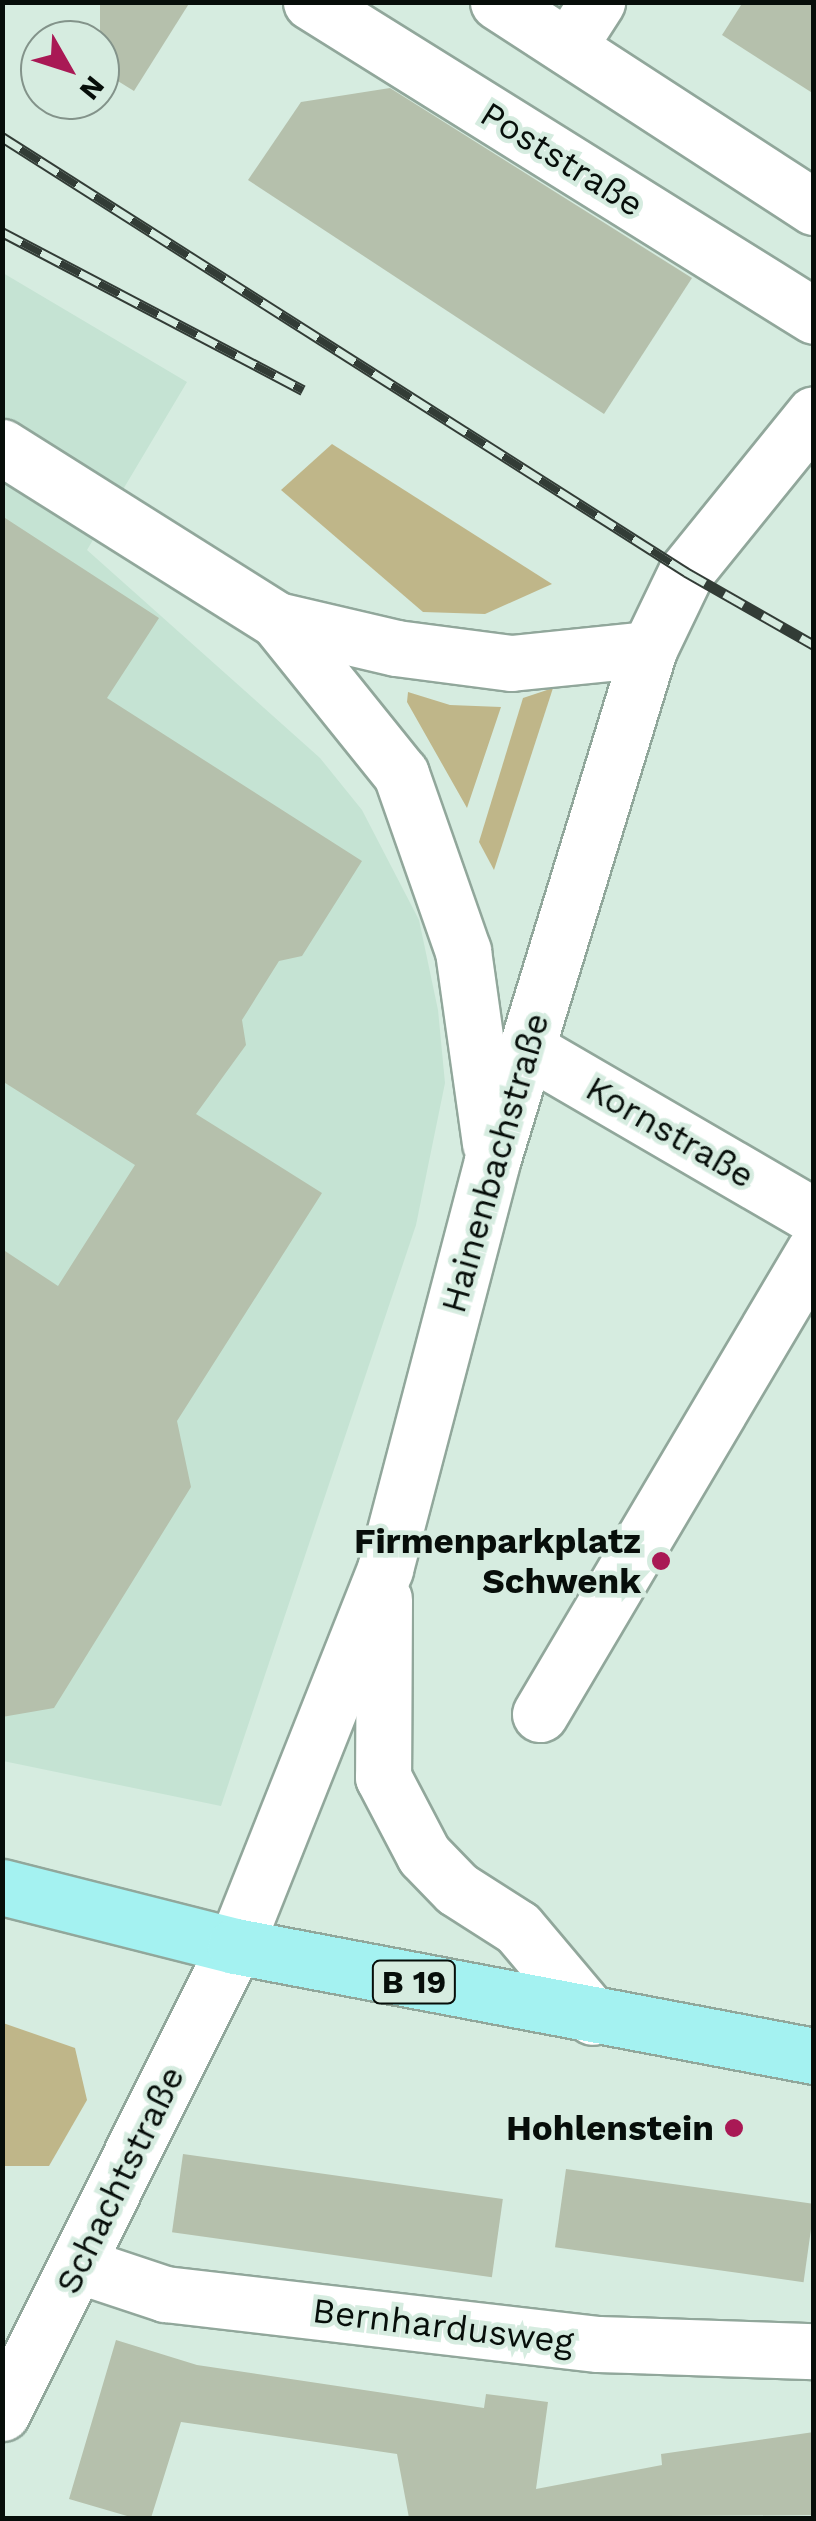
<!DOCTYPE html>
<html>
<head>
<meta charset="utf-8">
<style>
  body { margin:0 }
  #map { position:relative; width:816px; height:2521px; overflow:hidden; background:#d6ece0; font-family:"Work Sans",sans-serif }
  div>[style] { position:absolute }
  .built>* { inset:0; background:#c5e3d3 }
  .green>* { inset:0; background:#bfb689 }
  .building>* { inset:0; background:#b5c0ac; transform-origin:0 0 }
  .roads { filter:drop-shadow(2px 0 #91a79b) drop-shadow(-2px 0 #91a79b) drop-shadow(0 2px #91a79b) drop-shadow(0 -2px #91a79b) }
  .minor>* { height:55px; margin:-27.5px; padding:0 27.5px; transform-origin:27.5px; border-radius:27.5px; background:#fff }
  .major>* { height:55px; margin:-27.5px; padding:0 27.5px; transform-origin:27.5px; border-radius:27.5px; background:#a4f2f1 }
  .rail>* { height:11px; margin-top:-5.5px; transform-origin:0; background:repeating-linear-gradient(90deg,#d6ece0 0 22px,#323c36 0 44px); box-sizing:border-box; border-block:2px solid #323c36 }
  .dots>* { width:28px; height:28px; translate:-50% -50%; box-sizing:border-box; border:5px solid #d6ece0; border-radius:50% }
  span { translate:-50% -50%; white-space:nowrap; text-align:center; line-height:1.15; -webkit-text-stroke:9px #d6ece0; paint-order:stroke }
  .shield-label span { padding:2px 8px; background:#d6ece0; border:2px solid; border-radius:8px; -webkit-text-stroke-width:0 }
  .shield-label { font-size:32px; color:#070e0a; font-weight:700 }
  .street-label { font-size:35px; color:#070e0a }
  .poi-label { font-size:35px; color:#070e0a; font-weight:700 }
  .right { translate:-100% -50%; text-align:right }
  .frame { position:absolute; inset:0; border:5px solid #070e0a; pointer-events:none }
  .north { position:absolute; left:20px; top:20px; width:100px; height:100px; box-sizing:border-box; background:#d6ece0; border:2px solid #83938a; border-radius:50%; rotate:129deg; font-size:28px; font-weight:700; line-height:40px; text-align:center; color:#070e0a }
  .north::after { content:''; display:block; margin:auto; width:35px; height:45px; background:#a91955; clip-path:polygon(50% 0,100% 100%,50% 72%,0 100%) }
</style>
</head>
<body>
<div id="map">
  <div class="built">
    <div style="clip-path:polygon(3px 273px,187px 382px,87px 550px,320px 758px,362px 810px,419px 920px,438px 1010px,445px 1083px,416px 1225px,221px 1806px,3px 1761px)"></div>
  </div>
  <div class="green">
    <div style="clip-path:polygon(332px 444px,552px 584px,485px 614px,423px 612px,281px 490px)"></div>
    <div style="clip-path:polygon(553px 688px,494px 870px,479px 842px,523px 698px)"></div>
    <div style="clip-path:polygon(408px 692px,450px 705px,501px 707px,467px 808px,407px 702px)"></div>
    <div style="clip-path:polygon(3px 2023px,75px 2048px,87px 2100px,49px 2166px,3px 2166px)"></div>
  </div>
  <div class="building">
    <div style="clip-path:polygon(100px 2px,190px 2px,134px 91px,100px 70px)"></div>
    <div style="clip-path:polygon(743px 2px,814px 2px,814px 94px,722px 35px)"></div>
    <div style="clip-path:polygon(390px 88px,692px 278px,604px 414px,248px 180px,301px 102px)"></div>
    <div style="clip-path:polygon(2px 516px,159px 618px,107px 698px,362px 861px,302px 956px,279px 961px,242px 1020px,246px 1045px,196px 1114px,322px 1193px,177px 1421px,191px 1487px,54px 1708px,2px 1717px,2px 1249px,58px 1286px,135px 1165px,2px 1081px)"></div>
    <div style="left:183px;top:2154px;width:323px;height:79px;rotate:8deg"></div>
    <div style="left:566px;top:2169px;width:251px;height:79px;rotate:8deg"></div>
    <div style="clip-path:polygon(116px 2340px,197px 2365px,484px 2408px,486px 2394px,548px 2402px,536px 2489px,662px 2465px,661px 2454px,814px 2432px,814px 2515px,409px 2518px,397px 2454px,181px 2422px,151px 2518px,134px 2518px,69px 2499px)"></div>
  </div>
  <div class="roads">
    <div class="minor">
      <div style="left:311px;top:2px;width:593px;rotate:31.97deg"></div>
      <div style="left:498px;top:2px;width:377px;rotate:33deg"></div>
      <div style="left:568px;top:47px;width:54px;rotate:-57.2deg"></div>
      <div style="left:2px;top:447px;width:325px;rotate:32.2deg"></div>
      <div style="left:277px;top:620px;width:198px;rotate:51.2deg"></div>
      <div style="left:401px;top:774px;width:188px;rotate:70.7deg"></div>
      <div style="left:463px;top:951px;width:194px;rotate:82deg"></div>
      <div style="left:277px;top:620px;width:122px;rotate:13.2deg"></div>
      <div style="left:396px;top:648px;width:116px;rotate:7.4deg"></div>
      <div style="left:511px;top:663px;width:139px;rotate:-5.8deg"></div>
      <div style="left:527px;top:1049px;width:332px;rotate:30.2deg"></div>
      <div style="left:384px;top:1599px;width:178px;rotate:90.3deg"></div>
      <div style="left:383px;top:1777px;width:88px;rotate:62.3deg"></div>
      <div style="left:424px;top:1855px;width:47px;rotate:45.9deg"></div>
      <div style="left:457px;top:1889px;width:72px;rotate:32.6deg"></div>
      <div style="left:518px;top:1928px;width:116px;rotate:49.9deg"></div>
      <div style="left:540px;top:1714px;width:538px;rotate:-59.38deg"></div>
      <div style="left:78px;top:2265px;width:92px;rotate:18.4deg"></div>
      <div style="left:165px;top:2294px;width:436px;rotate:6.6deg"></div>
      <div style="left:598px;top:2344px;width:216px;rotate:1.9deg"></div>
      <div style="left:2px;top:2413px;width:522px;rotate:-63.48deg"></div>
      <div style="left:235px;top:1946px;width:406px;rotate:-68.3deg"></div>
      <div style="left:385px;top:1569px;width:422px;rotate:-75.3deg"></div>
      <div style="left:492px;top:1161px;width:536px;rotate:-72.95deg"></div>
      <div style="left:649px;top:649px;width:85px;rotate:-64.3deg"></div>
      <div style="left:686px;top:572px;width:203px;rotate:-51deg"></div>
    </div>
    <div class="major">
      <div style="left:2px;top:1887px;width:240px;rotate:14.2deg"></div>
      <div style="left:235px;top:1946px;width:589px;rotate:10.76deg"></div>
    </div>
  </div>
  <div class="rail">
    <div style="left:2px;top:137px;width:811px;rotate:32.45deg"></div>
    <div style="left:686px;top:572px;width:147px;rotate:29.7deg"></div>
    <div style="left:2px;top:232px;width:340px;rotate:27.7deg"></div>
  </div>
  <div class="dots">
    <div style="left:661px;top:1561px;background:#a91955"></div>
    <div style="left:734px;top:2128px;background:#a91955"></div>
  </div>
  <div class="shield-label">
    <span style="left:414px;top:1982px">B 19</span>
  </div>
  <div class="street-label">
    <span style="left:562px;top:159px;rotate:32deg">Poststraße</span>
    <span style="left:670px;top:1132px;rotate:30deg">Kornstraße</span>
    <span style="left:495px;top:1163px;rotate:-74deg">Hainenbachstraße</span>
    <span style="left:120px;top:2180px;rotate:-64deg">Schachtstraße</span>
    <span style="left:443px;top:2326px;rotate:7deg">Bernhardusweg</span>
  </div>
  <div class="poi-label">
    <span class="right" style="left:641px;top:1561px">Firmenparkplatz<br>Schwenk</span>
    <span class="right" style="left:714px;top:2128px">Hohlenstein</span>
  </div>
  <div class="frame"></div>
  <div class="north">N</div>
</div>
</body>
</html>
